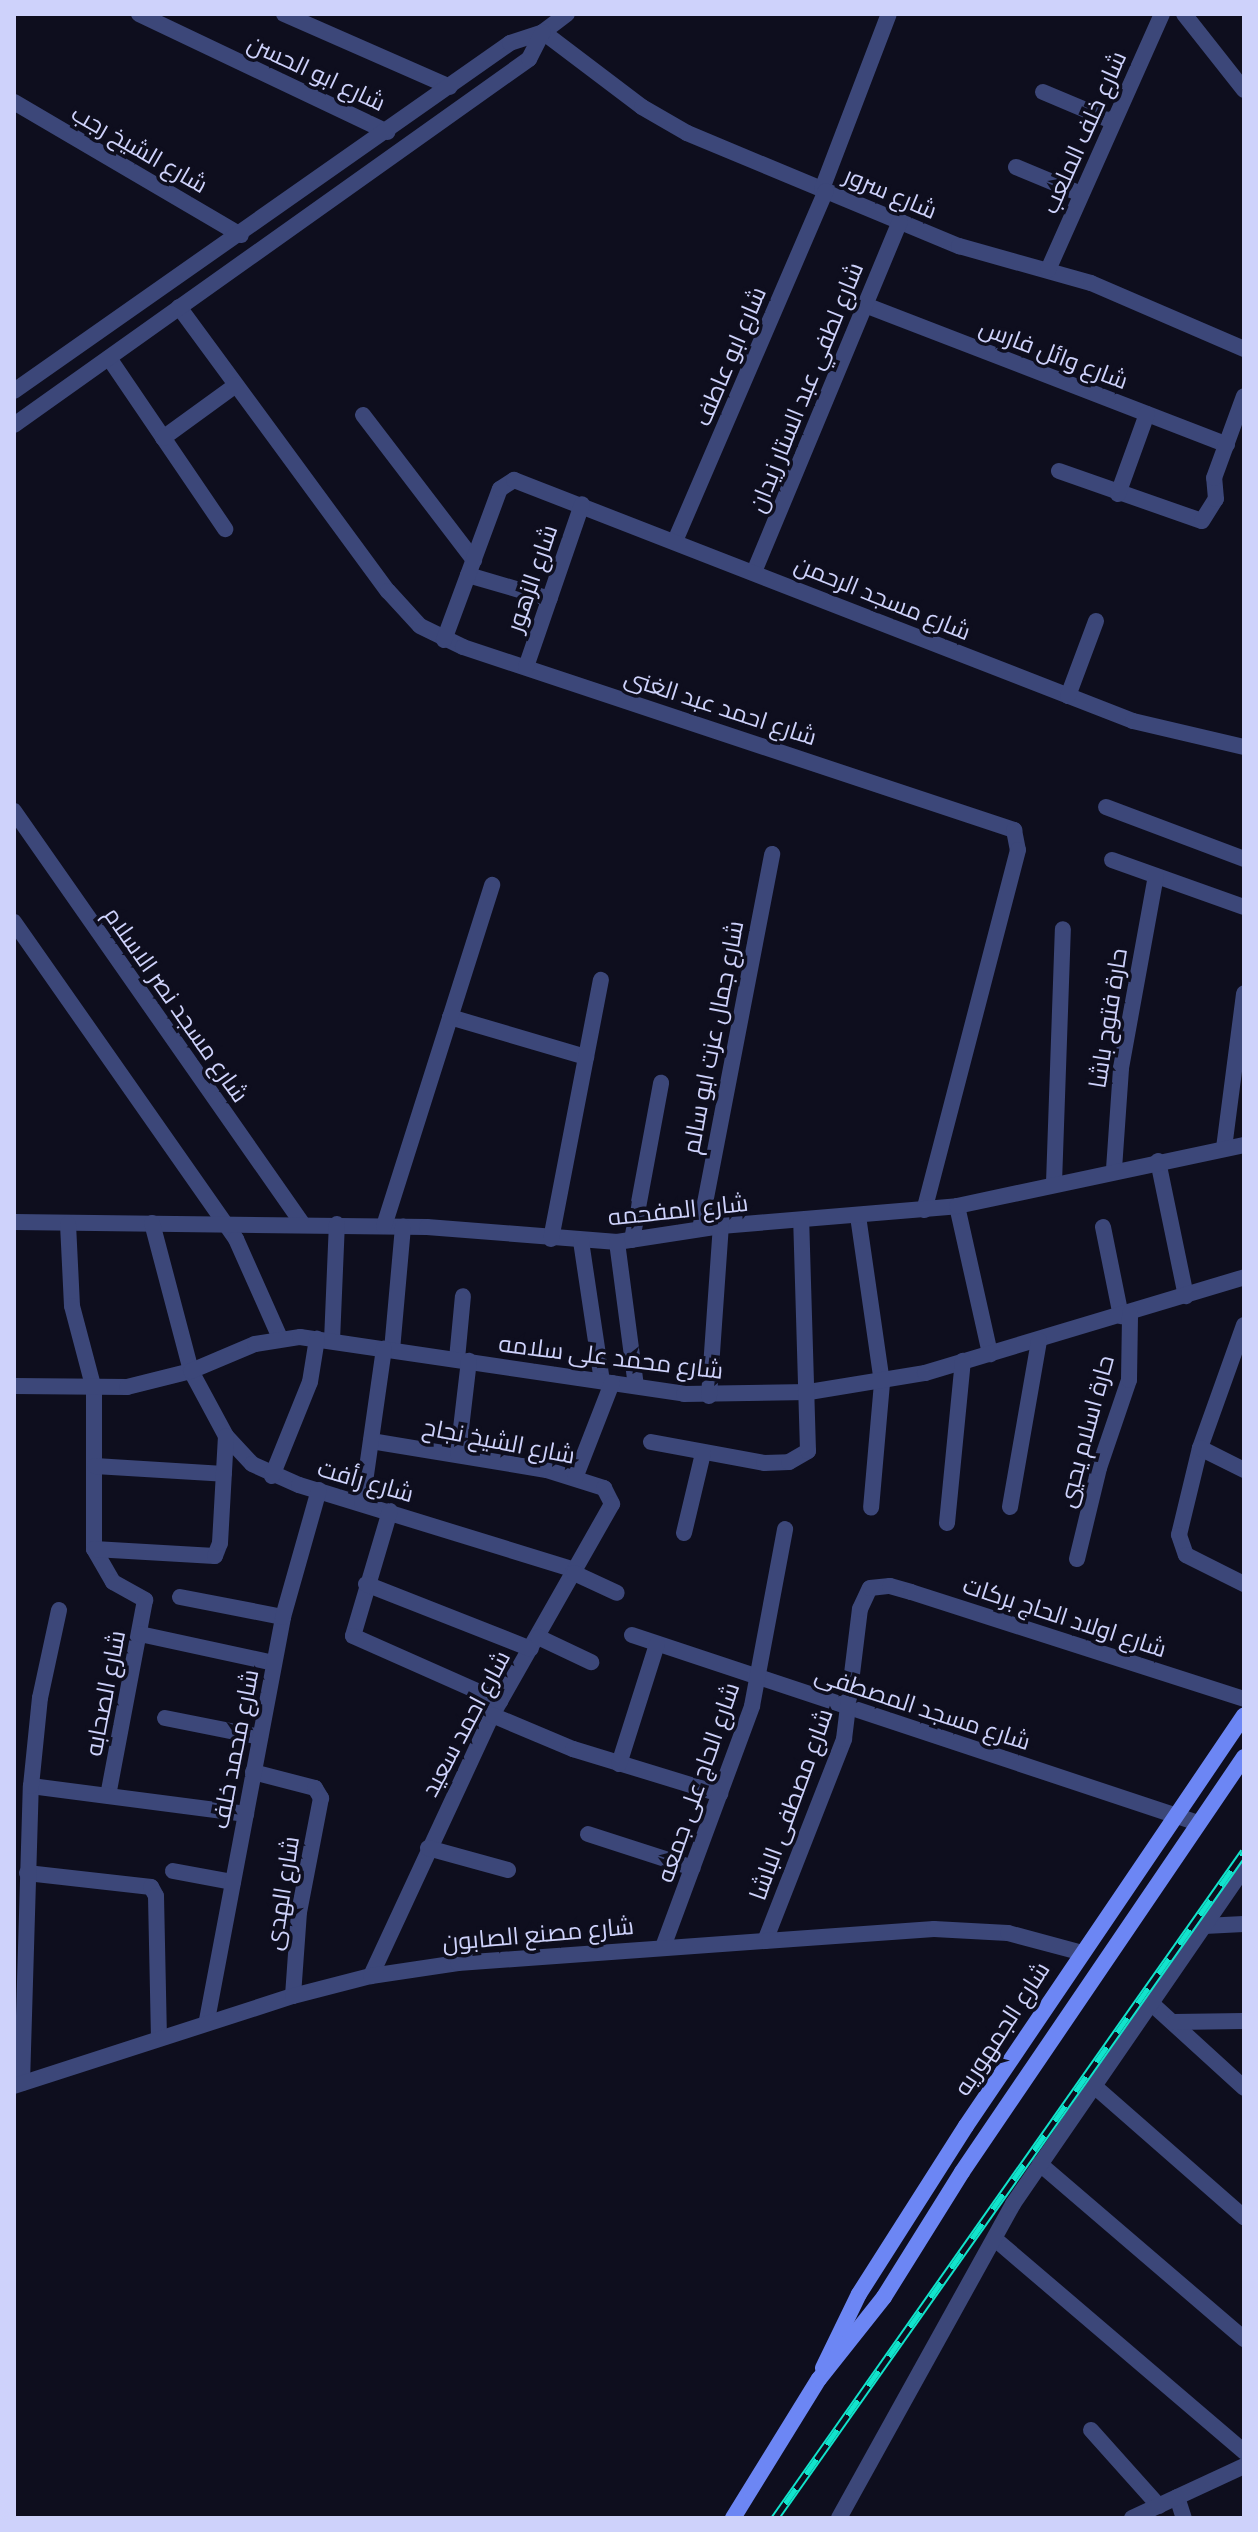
<!DOCTYPE html>
<html>
<head>
<meta charset="utf-8">
<style>
  body { margin:0 }
  #map { position:relative; width:1258px; height:2532px; overflow:hidden; background:#0e0e1e; font-family:"Exo 2",Cairo,sans-serif }
  div>[style] { position:absolute }
  .minor>* { height:16px; margin:-8px; padding:0 8px; transform-origin:8px; border-radius:8px; background:#3c4779 }
  .tertiary>* { height:16px; margin:-8px; padding:0 8px; transform-origin:8px; border-radius:8px; background:#3c4779 }
  .secondary>* { height:16px; margin:-8px; padding:0 8px; transform-origin:8px; border-radius:8px; background:#6c86f4 }
  .rail>* { height:9px; margin-top:-4.5px; transform-origin:0; background:repeating-linear-gradient(90deg,#0e0e1e 0 18px,#11e4cc 0 36px); box-sizing:border-box; border-block:2px solid #11e4cc }
  span { translate:-50% -50%; white-space:nowrap; text-align:center; line-height:1.15; -webkit-text-stroke:7px #0e0e1e; paint-order:stroke }
  .street-label { font-size:24px; color:#ced2fb }
  .frame { position:absolute; inset:0; border:16px solid #ced2fb; pointer-events:none }
</style>
</head>
<body>
<div id="map">
  <div class="minor">
    <div style="left:139px;top:14px;width:275px;rotate:25.4deg"></div>
    <div style="left:284px;top:14px;width:181px;rotate:23.7deg"></div>
    <div style="left:1184px;top:14px;width:97px;rotate:51.7deg"></div>
    <div style="left:543px;top:32px;width:124px;rotate:37.1deg"></div>
    <div style="left:642px;top:107px;width:52px;rotate:30deg"></div>
    <div style="left:687px;top:133px;width:295px;rotate:22.6deg"></div>
    <div style="left:959px;top:246px;width:137px;rotate:15.7deg"></div>
    <div style="left:1091px;top:283px;width:167px;rotate:23.3deg"></div>
    <div style="left:1043px;top:92px;width:75px;rotate:22.8deg"></div>
    <div style="left:14px;top:102px;width:263px;rotate:30.4deg"></div>
    <div style="left:1016px;top:167px;width:70px;rotate:22.6deg"></div>
    <div style="left:822px;top:189px;width:187px;rotate:-69.1deg"></div>
    <div style="left:1048px;top:270px;width:280px;rotate:-66deg"></div>
    <div style="left:865px;top:305px;width:388px;rotate:21.1deg"></div>
    <div style="left:179px;top:307px;width:353px;rotate:53.7deg"></div>
    <div style="left:388px;top:591px;width:47px;rotate:47.6deg"></div>
    <div style="left:420px;top:626px;width:48px;rotate:26deg"></div>
    <div style="left:463px;top:647px;width:581px;rotate:18.37deg"></div>
    <div style="left:1014px;top:830px;width:20px;rotate:79deg"></div>
    <div style="left:1018px;top:850px;width:372px;rotate:104.6deg"></div>
    <div style="left:109px;top:358px;width:207px;rotate:55.8deg"></div>
    <div style="left:14px;top:391px;width:606px;rotate:-35.05deg"></div>
    <div style="left:510px;top:43px;width:35px;rotate:-18deg"></div>
    <div style="left:543px;top:32px;width:30px;rotate:-37deg"></div>
    <div style="left:363px;top:415px;width:183px;rotate:52.6deg"></div>
    <div style="left:14px;top:425px;width:632px;rotate:-35.4deg"></div>
    <div style="left:529px;top:59px;width:30px;rotate:-63deg"></div>
    <div style="left:163px;top:438px;width:90px;rotate:-36deg"></div>
    <div style="left:1059px;top:471px;width:151px;rotate:19.3deg"></div>
    <div style="left:1202px;top:521px;width:26px;rotate:-58deg"></div>
    <div style="left:1216px;top:499px;width:21px;rotate:-95deg"></div>
    <div style="left:1214px;top:478px;width:87px;rotate:-69.9deg"></div>
    <div style="left:1118px;top:494px;width:85px;rotate:-70.1deg"></div>
    <div style="left:675px;top:541px;width:381px;rotate:-66.7deg"></div>
    <div style="left:754px;top:572px;width:380px;rotate:-67.4deg"></div>
    <div style="left:468px;top:575px;width:85px;rotate:16.3deg"></div>
    <div style="left:444px;top:640px;width:161px;rotate:-69.7deg"></div>
    <div style="left:500px;top:489px;width:17px;rotate:-33deg"></div>
    <div style="left:514px;top:480px;width:664px;rotate:21.27deg"></div>
    <div style="left:1133px;top:721px;width:114px;rotate:13.2deg"></div>
    <div style="left:526px;top:667px;width:172px;rotate:-71deg"></div>
    <div style="left:1068px;top:696px;width:80px;rotate:-69.5deg"></div>
    <div style="left:1106px;top:807px;width:147px;rotate:20.6deg"></div>
    <div style="left:14px;top:811px;width:503px;rotate:55.05deg"></div>
    <div style="left:1112px;top:860px;width:140px;rotate:19.6deg"></div>
    <div style="left:14px;top:922px;width:387px;rotate:55deg"></div>
    <div style="left:236px;top:1239px;width:108px;rotate:66deg"></div>
    <div style="left:450px;top:1017px;width:142px;rotate:16.4deg"></div>
    <div style="left:1224px;top:1148px;width:156px;rotate:-82.6deg"></div>
    <div style="left:1158px;top:1161px;width:138px;rotate:78.3deg"></div>
    <div style="left:1114px;top:1169px;width:101px;rotate:-86deg"></div>
    <div style="left:1121px;top:1068px;width:195px;rotate:-79.7deg"></div>
    <div style="left:1054px;top:1183px;width:254px;rotate:-88deg"></div>
    <div style="left:957px;top:1206px;width:152px;rotate:77.4deg"></div>
    <div style="left:858px;top:1216px;width:169px;rotate:81.8deg"></div>
    <div style="left:882px;top:1383px;width:125px;rotate:95deg"></div>
    <div style="left:14px;top:1222px;width:413px;rotate:0.7deg"></div>
    <div style="left:427px;top:1227px;width:191px;rotate:4.5deg"></div>
    <div style="left:617px;top:1242px;width:105px;rotate:-8.7deg"></div>
    <div style="left:721px;top:1226px;width:237px;rotate:-4.8deg"></div>
    <div style="left:957px;top:1206px;width:293px;rotate:-12deg"></div>
    <div style="left:152px;top:1223px;width:153px;rotate:75.2deg"></div>
    <div style="left:191px;top:1371px;width:74px;rotate:61.7deg"></div>
    <div style="left:226px;top:1436px;width:38px;rotate:47deg"></div>
    <div style="left:252px;top:1464px;width:51px;rotate:24.1deg"></div>
    <div style="left:299px;top:1485px;width:290px;rotate:17.1deg"></div>
    <div style="left:68px;top:1224px;width:82px;rotate:87.2deg"></div>
    <div style="left:72px;top:1306px;width:86px;rotate:75.2deg"></div>
    <div style="left:94px;top:1389px;width:160px;rotate:90deg"></div>
    <div style="left:94px;top:1549px;width:38px;rotate:60deg"></div>
    <div style="left:113px;top:1582px;width:37px;rotate:29deg"></div>
    <div style="left:145px;top:1600px;width:199px;rotate:100.7deg"></div>
    <div style="left:384px;top:1226px;width:358px;rotate:-72.4deg"></div>
    <div style="left:1103px;top:1227px;width:91px;rotate:78.6deg"></div>
    <div style="left:700px;top:1229px;width:382px;rotate:-79.1deg"></div>
    <div style="left:551px;top:1239px;width:264px;rotate:-79.1deg"></div>
    <div style="left:632px;top:1240px;width:160px;rotate:-79.5deg"></div>
    <div style="left:581px;top:1241px;width:142px;rotate:81.5deg"></div>
    <div style="left:617px;top:1242px;width:145px;rotate:82.5deg"></div>
    <div style="left:1244px;top:1325px;width:131px;rotate:109.7deg"></div>
    <div style="left:1200px;top:1448px;width:89px;rotate:103.6deg"></div>
    <div style="left:1179px;top:1535px;width:21px;rotate:71deg"></div>
    <div style="left:1186px;top:1555px;width:65px;rotate:26.6deg"></div>
    <div style="left:332px;top:1341px;width:117px;rotate:-87.6deg"></div>
    <div style="left:392px;top:1350px;width:124px;rotate:-84.9deg"></div>
    <div style="left:457px;top:1359px;width:63px;rotate:-84.6deg"></div>
    <div style="left:14px;top:1386px;width:113px;rotate:0.5deg"></div>
    <div style="left:127px;top:1387px;width:66px;rotate:-14deg"></div>
    <div style="left:191px;top:1371px;width:69px;rotate:-22.9deg"></div>
    <div style="left:255px;top:1344px;width:46px;rotate:-8.8deg"></div>
    <div style="left:300px;top:1337px;width:388px;rotate:8.4deg"></div>
    <div style="left:684px;top:1394px;width:125px;rotate:-0.9deg"></div>
    <div style="left:809px;top:1392px;width:118px;rotate:-9.3deg"></div>
    <div style="left:925px;top:1373px;width:333px;rotate:-16.7deg"></div>
    <div style="left:709px;top:1396px;width:170px;rotate:-86deg"></div>
    <div style="left:371px;top:1441px;width:178px;rotate:9.4deg"></div>
    <div style="left:547px;top:1470px;width:60px;rotate:17.5deg"></div>
    <div style="left:604px;top:1488px;width:18px;rotate:63deg"></div>
    <div style="left:612px;top:1504px;width:243px;rotate:119.6deg"></div>
    <div style="left:492px;top:1715px;width:288px;rotate:114.9deg"></div>
    <div style="left:651px;top:1442px;width:115px;rotate:10.5deg"></div>
    <div style="left:764px;top:1463px;width:25px;rotate:-2deg"></div>
    <div style="left:789px;top:1462px;width:22px;rotate:-30deg"></div>
    <div style="left:808px;top:1451px;width:230px;rotate:-91.7deg"></div>
    <div style="left:1200px;top:1448px;width:49px;rotate:26.6deg"></div>
    <div style="left:458px;top:1454px;width:94px;rotate:-83.3deg"></div>
    <div style="left:95px;top:1466px;width:129px;rotate:3.5deg"></div>
    <div style="left:272px;top:1476px;width:101px;rotate:-68deg"></div>
    <div style="left:310px;top:1382px;width:44px;rotate:-80.8deg"></div>
    <div style="left:575px;top:1478px;width:102px;rotate:-68.7deg"></div>
    <div style="left:362px;top:1503px;width:156px;rotate:-81.9deg"></div>
    <div style="left:1010px;top:1507px;width:169px;rotate:-80.1deg"></div>
    <div style="left:390px;top:1511px;width:130px;rotate:106.5deg"></div>
    <div style="left:353px;top:1636px;width:161px;rotate:23.9deg"></div>
    <div style="left:947px;top:1523px;width:163px;rotate:-84.4deg"></div>
    <div style="left:684px;top:1533px;width:82px;rotate:-76.6deg"></div>
    <div style="left:94px;top:1549px;width:121px;rotate:3.3deg"></div>
    <div style="left:215px;top:1556px;width:14px;rotate:-69deg"></div>
    <div style="left:220px;top:1543px;width:107px;rotate:-86.8deg"></div>
    <div style="left:1077px;top:1559px;width:94px;rotate:-76.4deg"></div>
    <div style="left:1099px;top:1468px;width:93px;rotate:-71.2deg"></div>
    <div style="left:1129px;top:1380px;width:67px;rotate:-89.1deg"></div>
    <div style="left:574px;top:1573px;width:47px;rotate:24.9deg"></div>
    <div style="left:366px;top:1584px;width:177px;rotate:21.5deg"></div>
    <div style="left:180px;top:1597px;width:105px;rotate:11deg"></div>
    <div style="left:140px;top:1634px;width:137px;rotate:12.2deg"></div>
    <div style="left:632px;top:1635px;width:596px;rotate:18.37deg"></div>
    <div style="left:538px;top:1637px;width:59px;rotate:25.3deg"></div>
    <div style="left:492px;top:1715px;width:88px;rotate:22.8deg"></div>
    <div style="left:573px;top:1749px;width:154px;rotate:17deg"></div>
    <div style="left:165px;top:1718px;width:97px;rotate:11.3deg"></div>
    <div style="left:619px;top:1764px;width:126px;rotate:-72.4deg"></div>
    <div style="left:253px;top:1772px;width:64px;rotate:14.5deg"></div>
    <div style="left:315px;top:1788px;width:12px;rotate:59deg"></div>
    <div style="left:321px;top:1798px;width:116px;rotate:100.9deg"></div>
    <div style="left:299px;top:1912px;width:84px;rotate:94.1deg"></div>
    <div style="left:31px;top:1786px;width:217px;rotate:7.4deg"></div>
    <div style="left:588px;top:1834px;width:110px;rotate:17.9deg"></div>
    <div style="left:428px;top:1848px;width:83px;rotate:15.4deg"></div>
    <div style="left:173px;top:1871px;width:61px;rotate:10.4deg"></div>
    <div style="left:27px;top:1873px;width:125px;rotate:6.4deg"></div>
    <div style="left:151px;top:1887px;width:10px;rotate:61deg"></div>
    <div style="left:156px;top:1896px;width:140px;rotate:88.8deg"></div>
    <div style="left:1204px;top:1926px;width:40px;rotate:-2.9deg"></div>
    <div style="left:765px;top:1941px;width:217px;rotate:-68.6deg"></div>
    <div style="left:844px;top:1739px;width:131px;rotate:-83deg"></div>
    <div style="left:860px;top:1609px;width:23px;rotate:-65deg"></div>
    <div style="left:870px;top:1588px;width:20px;rotate:-6deg"></div>
    <div style="left:890px;top:1586px;width:22px;rotate:16deg"></div>
    <div style="left:911px;top:1592px;width:350px;rotate:17.8deg"></div>
    <div style="left:663px;top:1947px;width:257px;rotate:-69.7deg"></div>
    <div style="left:752px;top:1706px;width:180px;rotate:-79.4deg"></div>
    <div style="left:1151px;top:2003px;width:126px;rotate:42.4deg"></div>
    <div style="left:207px;top:2020px;width:410px;rotate:-79.3deg"></div>
    <div style="left:283px;top:1617px;width:132px;rotate:-74.2deg"></div>
    <div style="left:1174px;top:2022px;width:70px;rotate:-0.8deg"></div>
    <div style="left:22px;top:2083px;width:297px;rotate:-88.3deg"></div>
    <div style="left:31px;top:1786px;width:88px;rotate:-84.2deg"></div>
    <div style="left:40px;top:1698px;width:90px;rotate:-77.8deg"></div>
    <div style="left:1093px;top:2085px;width:201px;rotate:41.2deg"></div>
    <div style="left:1040px;top:2164px;width:269px;rotate:40.6deg"></div>
    <div style="left:995px;top:2239px;width:328px;rotate:40.5deg"></div>
    <div style="left:1091px;top:2430px;width:102px;rotate:48.2deg"></div>
    <div style="left:1177px;top:2497px;width:22px;rotate:72deg"></div>
    <div style="left:839px;top:2518px;width:359px;rotate:-61deg"></div>
    <div style="left:1013px;top:2204px;width:408px;rotate:-55.5deg"></div>
    <div style="left:1132px;top:2518px;width:123px;rotate:-24.9deg"></div>
  </div>
  <div class="tertiary">
    <div style="left:14px;top:2086px;width:293px;rotate:-17.9deg"></div>
    <div style="left:293px;top:1996px;width:81px;rotate:-14.4deg"></div>
    <div style="left:371px;top:1976px;width:88px;rotate:-8.5deg"></div>
    <div style="left:458px;top:1963px;width:477px;rotate:-4.1deg"></div>
    <div style="left:934px;top:1929px;width:74px;rotate:3.1deg"></div>
    <div style="left:1008px;top:1933px;width:73px;rotate:15deg"></div>
  </div>
  <div class="secondary">
    <div style="left:823px;top:2368px;width:82px;rotate:-64.1deg"></div>
    <div style="left:859px;top:2294px;width:199px;rotate:-57.5deg"></div>
    <div style="left:966px;top:2126px;width:496px;rotate:-55.9deg"></div>
    <div style="left:733px;top:2518px;width:163px;rotate:-58.3deg"></div>
    <div style="left:819px;top:2379px;width:105px;rotate:-51.6deg"></div>
    <div style="left:884px;top:2297px;width:147px;rotate:-58deg"></div>
    <div style="left:962px;top:2172px;width:502px;rotate:-55.8deg"></div>
  </div>
  <div class="rail">
    <div style="left:775px;top:2518px;width:815px;rotate:-54.85deg"></div>
  </div>
  <div class="street-label">
    <span style="left:317px;top:72px;rotate:25deg">شارع ابو الحسن</span>
    <span style="left:1083px;top:132px;rotate:-66deg">شارع خلف الملعب</span>
    <span style="left:140px;top:148px;rotate:30deg">شارع الشيخ رجب</span>
    <span style="left:891px;top:192px;rotate:23deg">شارع سرور</span>
    <span style="left:1054px;top:353px;rotate:21deg">شارع وائل فارس</span>
    <span style="left:729px;top:356px;rotate:-67deg">شارع ابو عاطف</span>
    <span style="left:805px;top:387px;rotate:-68deg">شارع لطفي عبد الستار زيدان</span>
    <span style="left:531px;top:578px;rotate:-71deg">شارع الزهور</span>
    <span style="left:883px;top:597px;rotate:22deg">شارع مسجد الرحمن</span>
    <span style="left:721px;top:706px;rotate:18deg">شارع احمد عبد الغنى</span>
    <span style="left:177px;top:1004px;rotate:55deg">شارع مسجد نصر الاسلام</span>
    <span style="left:1107px;top:1018px;rotate:-81deg">حارة فتوح باشا</span>
    <span style="left:712px;top:1037px;rotate:-79deg">شارع جمال عزت ابو سالم</span>
    <span style="left:678px;top:1209px;rotate:-6deg">شارع المفحمه</span>
    <span style="left:611px;top:1356px;rotate:7deg">شارع محمد على سلامه</span>
    <span style="left:1085px;top:1431px;rotate:-75deg">حارة اسلام يحيي</span>
    <span style="left:499px;top:1440px;rotate:11deg">شارع الشيخ نجاح</span>
    <span style="left:366px;top:1480px;rotate:16deg">شارع رأفت</span>
    <span style="left:1065px;top:1616px;rotate:18deg">شارع اولاد الحاج بركات</span>
    <span style="left:104px;top:1693px;rotate:-79deg">شارع الصحابه</span>
    <span style="left:923px;top:1707px;rotate:18deg">شارع مسجد المصطفى</span>
    <span style="left:465px;top:1723px;rotate:-62deg">شارع احمد سعيد</span>
    <span style="left:234px;top:1749px;rotate:-79deg">شارع محمد خلف</span>
    <span style="left:697px;top:1782px;rotate:-71deg">شارع الحاج على جمعه</span>
    <span style="left:790px;top:1804px;rotate:-70deg">شارع مصطفى الباشا</span>
    <span style="left:281px;top:1893px;rotate:-81deg">شارع الهدى</span>
    <span style="left:538px;top:1933px;rotate:-5deg">شارع مصنع الصابون</span>
    <span style="left:1001px;top:2028px;rotate:-57deg">شارع الجمهوريه</span>
  </div>
  <div class="frame"></div>
</div>
</body>
</html>
